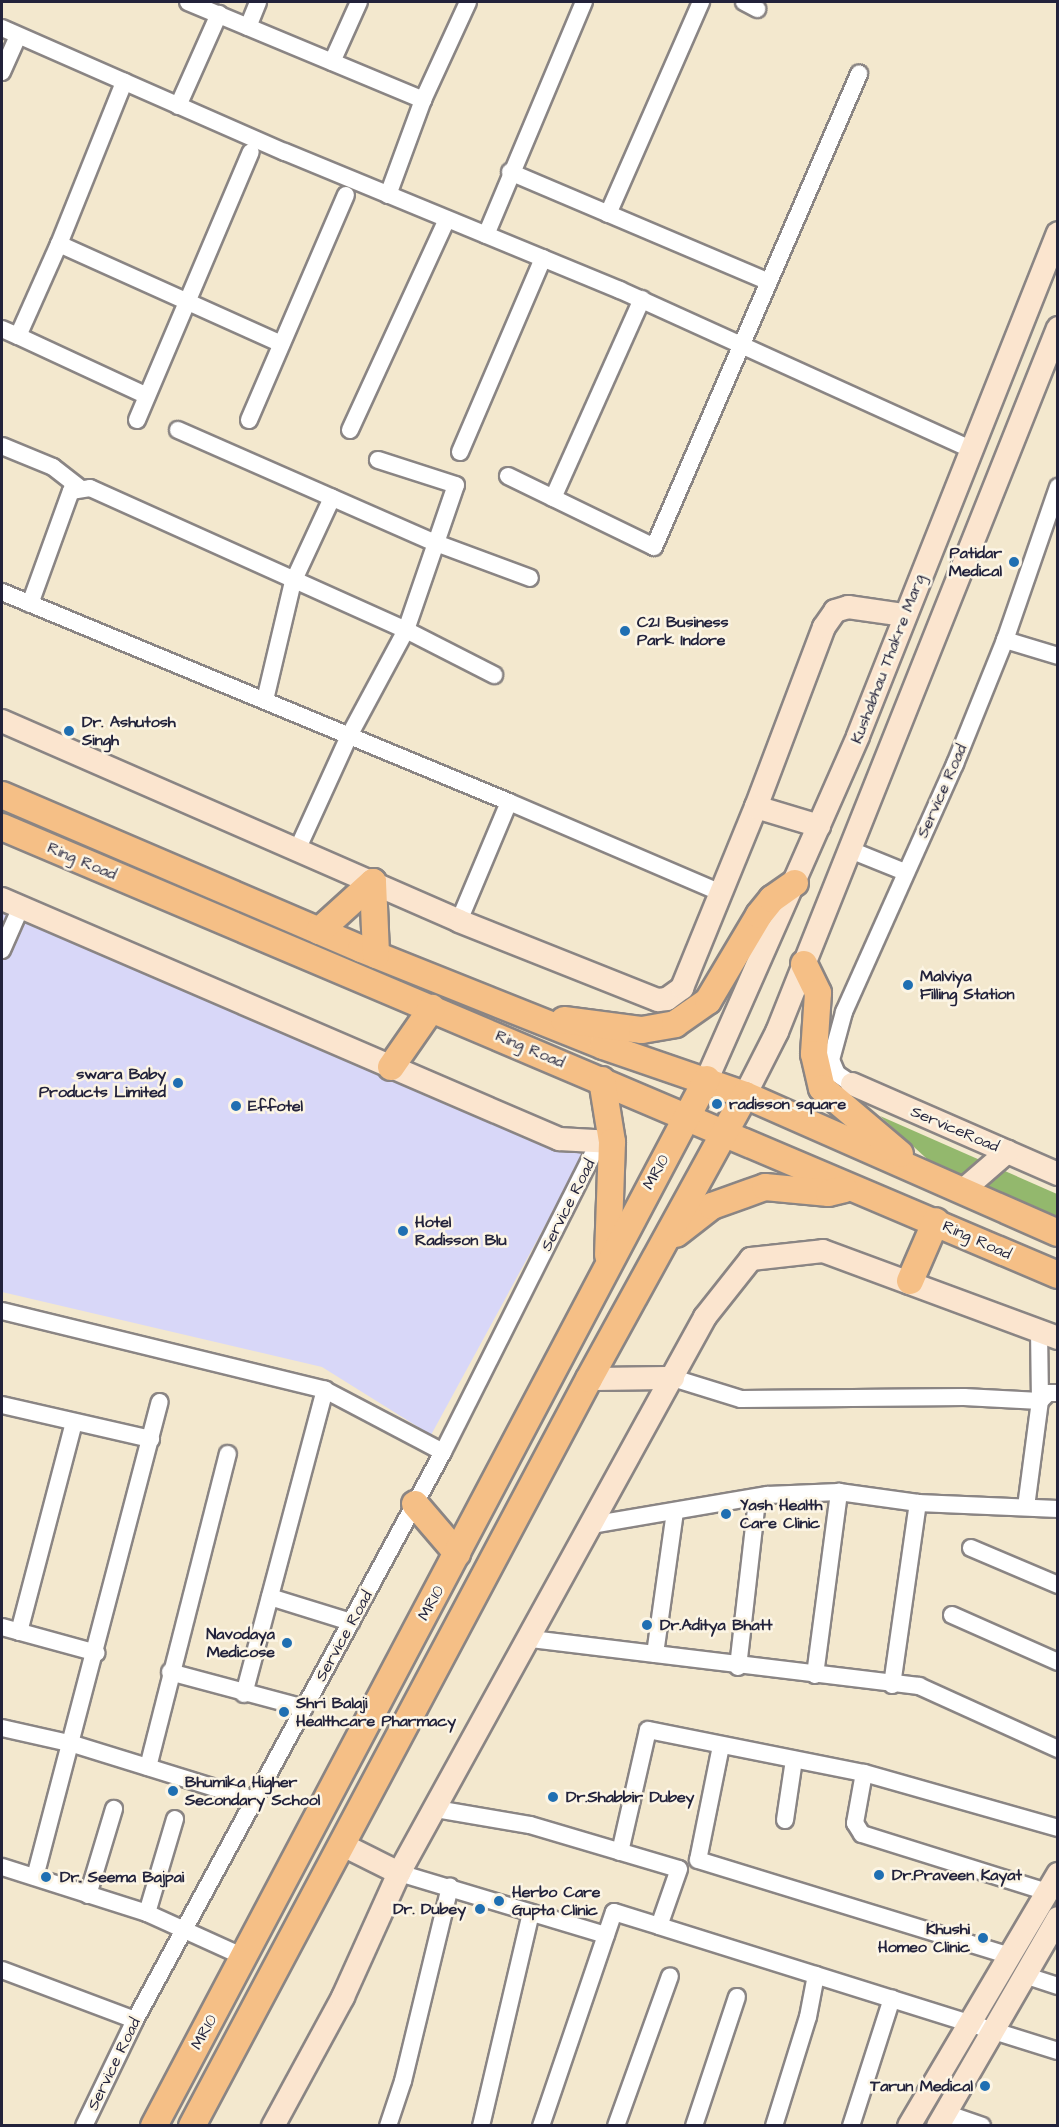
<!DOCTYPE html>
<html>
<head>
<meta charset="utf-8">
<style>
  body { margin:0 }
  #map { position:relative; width:1059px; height:2127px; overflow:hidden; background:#f3e8ce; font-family:"Architects Daughter",sans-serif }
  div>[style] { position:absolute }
  .built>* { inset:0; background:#d8d7f8 }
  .forest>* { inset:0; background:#93b86d }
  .roads { filter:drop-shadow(2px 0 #8a8584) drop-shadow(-2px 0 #8a8584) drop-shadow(0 2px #8a8584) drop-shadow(0 -2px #8a8584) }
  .street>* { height:16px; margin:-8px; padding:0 8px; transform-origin:8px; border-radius:8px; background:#fff }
  .secondary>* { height:22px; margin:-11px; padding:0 11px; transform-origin:11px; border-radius:11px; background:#fbe5cf }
  .primary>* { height:26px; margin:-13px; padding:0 13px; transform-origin:13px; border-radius:13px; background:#f5bf86 }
  .dots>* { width:16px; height:16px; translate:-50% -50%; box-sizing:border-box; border:3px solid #fcf5e5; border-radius:50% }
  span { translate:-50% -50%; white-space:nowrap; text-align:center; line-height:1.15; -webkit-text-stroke:5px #fcf5e5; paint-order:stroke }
  .poi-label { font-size:16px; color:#22223b; font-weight:700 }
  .right { translate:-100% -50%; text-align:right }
  .left { translate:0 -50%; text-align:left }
  .street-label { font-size:16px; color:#22223b }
  .frame { position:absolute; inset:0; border:3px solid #22223b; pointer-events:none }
</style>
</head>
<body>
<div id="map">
  <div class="built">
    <div style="clip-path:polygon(2px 909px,584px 1154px,431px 1435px,322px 1367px,2px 1292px)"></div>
  </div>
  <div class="forest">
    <div style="clip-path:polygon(880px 1116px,1057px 1194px,1057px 1217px,937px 1168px)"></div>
  </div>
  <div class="roads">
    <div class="street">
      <div style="left:188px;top:2px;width:255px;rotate:22.6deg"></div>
      <div style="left:744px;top:2px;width:15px;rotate:28deg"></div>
      <div style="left:248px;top:27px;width:27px;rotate:-68deg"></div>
      <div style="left:2px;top:28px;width:309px;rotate:23.7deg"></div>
      <div style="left:285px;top:152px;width:362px;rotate:22.4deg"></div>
      <div style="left:620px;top:290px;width:385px;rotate:24.4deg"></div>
      <div style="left:332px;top:62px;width:66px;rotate:-65.8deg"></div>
      <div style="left:2px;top:72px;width:39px;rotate:-66deg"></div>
      <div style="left:178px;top:106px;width:101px;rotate:-66deg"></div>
      <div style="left:510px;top:172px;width:281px;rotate:23deg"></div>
      <div style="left:388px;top:195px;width:101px;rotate:-69.8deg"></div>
      <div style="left:423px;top:100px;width:108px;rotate:-65.3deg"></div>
      <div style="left:608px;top:214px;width:232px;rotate:-66.3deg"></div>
      <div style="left:486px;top:235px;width:253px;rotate:-67.2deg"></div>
      <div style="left:59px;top:244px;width:175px;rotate:-68.1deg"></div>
      <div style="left:2px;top:329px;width:17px;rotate:24deg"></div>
      <div style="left:18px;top:336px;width:101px;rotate:-66deg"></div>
      <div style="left:59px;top:244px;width:244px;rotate:24.2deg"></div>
      <div style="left:18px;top:336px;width:142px;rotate:24.9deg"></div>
      <div style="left:137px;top:420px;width:291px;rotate:-67deg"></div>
      <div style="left:249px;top:420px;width:245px;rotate:-66.7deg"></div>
      <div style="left:178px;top:430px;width:282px;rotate:23.7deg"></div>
      <div style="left:436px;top:543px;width:100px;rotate:20.4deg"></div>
      <div style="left:350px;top:430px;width:232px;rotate:-65.3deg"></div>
      <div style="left:2px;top:446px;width:55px;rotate:22.4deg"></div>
      <div style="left:53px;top:467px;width:33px;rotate:38deg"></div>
      <div style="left:460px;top:452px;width:211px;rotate:-66.8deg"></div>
      <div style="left:508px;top:476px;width:162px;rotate:25.9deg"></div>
      <div style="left:654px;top:547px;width:516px;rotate:-66.57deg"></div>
      <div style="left:553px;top:498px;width:218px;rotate:-65.9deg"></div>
      <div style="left:2px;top:592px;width:549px;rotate:22.5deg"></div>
      <div style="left:509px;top:802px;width:129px;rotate:112.8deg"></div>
      <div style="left:30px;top:604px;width:120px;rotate:-70.1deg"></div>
      <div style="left:71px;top:491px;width:19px;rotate:-9deg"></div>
      <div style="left:90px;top:488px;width:346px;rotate:24.2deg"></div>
      <div style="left:406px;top:630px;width:99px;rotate:27.1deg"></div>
      <div style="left:1005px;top:640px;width:55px;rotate:16.8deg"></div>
      <div style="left:265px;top:700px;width:121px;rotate:-76.7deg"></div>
      <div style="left:293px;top:582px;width:93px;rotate:-65.1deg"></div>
      <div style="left:509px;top:802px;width:231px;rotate:23.2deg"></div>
      <div style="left:298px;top:848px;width:123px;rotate:-65.5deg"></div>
      <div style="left:349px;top:736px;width:120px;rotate:-61.7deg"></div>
      <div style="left:406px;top:630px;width:153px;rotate:-71deg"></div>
      <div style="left:456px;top:485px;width:82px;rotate:-162.2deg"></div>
      <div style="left:848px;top:849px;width:61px;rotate:22deg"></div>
      <div style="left:2px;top:950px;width:47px;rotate:-66.2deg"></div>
      <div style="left:852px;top:1084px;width:18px;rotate:-146deg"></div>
      <div style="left:837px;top:1074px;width:15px;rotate:-113deg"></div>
      <div style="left:831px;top:1060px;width:50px;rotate:-74.8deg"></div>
      <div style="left:844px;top:1012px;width:272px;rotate:-65.9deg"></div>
      <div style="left:955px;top:764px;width:134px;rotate:-68deg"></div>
      <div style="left:1005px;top:640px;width:162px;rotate:-70.9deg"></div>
      <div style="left:2px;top:1311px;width:333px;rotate:13.7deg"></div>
      <div style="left:325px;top:1390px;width:133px;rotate:27.7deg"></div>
      <div style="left:673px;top:1378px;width:71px;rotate:17.2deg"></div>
      <div style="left:741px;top:1399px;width:223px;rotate:-0.5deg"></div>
      <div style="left:964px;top:1397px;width:76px;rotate:3deg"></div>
      <div style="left:1040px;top:1401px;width:11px;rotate:-45deg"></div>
      <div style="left:1048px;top:1393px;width:10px"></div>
      <div style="left:2px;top:1405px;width:153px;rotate:12.9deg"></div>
      <div style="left:1026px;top:1507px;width:107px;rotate:-82.5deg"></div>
      <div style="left:1040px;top:1401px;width:70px;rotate:-90.8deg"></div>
      <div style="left:591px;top:1525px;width:179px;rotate:-9.7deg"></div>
      <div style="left:767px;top:1495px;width:72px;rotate:-2.4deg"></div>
      <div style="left:839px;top:1492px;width:80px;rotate:7.9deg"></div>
      <div style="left:918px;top:1503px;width:140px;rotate:2.5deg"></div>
      <div style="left:971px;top:1548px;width:95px;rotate:23deg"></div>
      <div style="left:270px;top:1597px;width:85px;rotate:17.2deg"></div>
      <div style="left:952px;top:1615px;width:116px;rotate:23.9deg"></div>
      <div style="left:2px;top:1627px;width:98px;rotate:15.3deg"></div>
      <div style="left:19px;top:1632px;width:217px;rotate:-75.3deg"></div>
      <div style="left:531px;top:1639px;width:391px;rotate:6.9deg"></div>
      <div style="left:919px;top:1686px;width:153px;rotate:24.4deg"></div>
      <div style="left:655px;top:1654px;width:144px;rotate:-82deg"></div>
      <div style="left:738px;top:1667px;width:169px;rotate:-83.5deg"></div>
      <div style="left:170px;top:1672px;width:139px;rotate:15deg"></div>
      <div style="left:815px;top:1675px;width:185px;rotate:-82.5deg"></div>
      <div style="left:892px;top:1685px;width:184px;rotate:-81.9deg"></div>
      <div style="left:244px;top:1694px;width:315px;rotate:-75.1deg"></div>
      <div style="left:2px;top:1728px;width:73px;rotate:12.7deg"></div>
      <div style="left:73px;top:1744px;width:189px;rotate:17.2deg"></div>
      <div style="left:721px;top:1746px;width:116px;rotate:101.4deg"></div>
      <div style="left:698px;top:1860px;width:326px;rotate:17.1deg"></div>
      <div style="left:148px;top:1767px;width:323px;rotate:-75.7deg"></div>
      <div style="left:864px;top:1773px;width:51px;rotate:100.2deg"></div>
      <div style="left:855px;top:1823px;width:13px;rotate:58deg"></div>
      <div style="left:862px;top:1834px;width:194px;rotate:17.4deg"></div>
      <div style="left:436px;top:1809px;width:95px;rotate:9.7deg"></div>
      <div style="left:530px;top:1825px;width:155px;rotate:16.5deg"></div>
      <div style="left:679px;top:1869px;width:60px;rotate:109.3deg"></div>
      <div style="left:659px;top:1926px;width:418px;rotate:17.4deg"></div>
      <div style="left:785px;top:1820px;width:61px;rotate:-81.5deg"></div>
      <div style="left:620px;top:1852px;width:125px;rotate:-77.1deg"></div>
      <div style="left:648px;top:1730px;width:220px;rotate:11.3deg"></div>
      <div style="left:864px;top:1773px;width:202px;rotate:15.8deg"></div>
      <div style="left:2px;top:1867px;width:152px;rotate:17.6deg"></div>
      <div style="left:147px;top:1913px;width:107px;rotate:24.4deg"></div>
      <div style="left:399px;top:1873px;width:216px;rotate:16.7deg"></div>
      <div style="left:35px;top:1877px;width:491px;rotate:-75.3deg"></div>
      <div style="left:88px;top:1895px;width:90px;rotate:-73.2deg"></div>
      <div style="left:147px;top:1913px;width:98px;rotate:-73.4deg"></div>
      <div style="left:2px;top:1970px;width:142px;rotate:20.6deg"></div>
      <div style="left:1024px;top:1975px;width:36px;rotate:18deg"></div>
      <div style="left:945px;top:2113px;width:39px;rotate:19deg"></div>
      <div style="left:84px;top:2126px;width:118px;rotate:-64.3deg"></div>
      <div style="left:135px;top:2020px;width:646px;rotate:-61.53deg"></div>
      <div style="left:443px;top:1452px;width:345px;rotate:-63.3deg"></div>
      <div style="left:388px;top:2126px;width:47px;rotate:-71.6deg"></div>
      <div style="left:403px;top:2081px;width:200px;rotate:-76.4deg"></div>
      <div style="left:481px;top:2126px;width:219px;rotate:-76.8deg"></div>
      <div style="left:541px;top:2126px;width:226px;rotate:-71.2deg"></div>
      <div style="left:614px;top:1912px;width:47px;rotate:17.3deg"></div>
      <div style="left:616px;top:2126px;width:159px;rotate:-70.2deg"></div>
      <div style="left:694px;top:2126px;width:136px;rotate:-71.6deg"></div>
      <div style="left:774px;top:2126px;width:114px;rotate:-72.7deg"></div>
      <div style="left:808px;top:2017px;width:43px;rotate:-79.2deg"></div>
      <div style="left:851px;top:2126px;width:134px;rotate:-72.2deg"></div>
    </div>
    <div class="secondary">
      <div style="left:2px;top:721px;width:499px;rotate:23.6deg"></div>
      <div style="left:459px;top:921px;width:214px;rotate:21.7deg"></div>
      <div style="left:658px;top:1000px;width:9px;rotate:-6deg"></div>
      <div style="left:667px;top:999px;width:19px;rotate:-36deg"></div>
      <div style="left:682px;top:988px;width:196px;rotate:-67.8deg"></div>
      <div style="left:756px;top:807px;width:192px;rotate:-69.3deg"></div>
      <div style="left:824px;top:627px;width:19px;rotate:-55deg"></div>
      <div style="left:835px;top:611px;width:14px;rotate:-17deg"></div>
      <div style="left:848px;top:607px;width:57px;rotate:8.1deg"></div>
      <div style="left:756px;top:807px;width:66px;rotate:16.8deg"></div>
      <div style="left:2px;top:899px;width:607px;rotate:23.31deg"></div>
      <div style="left:559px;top:1139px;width:53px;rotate:3.2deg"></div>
      <div style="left:707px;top:1079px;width:375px;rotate:-66.2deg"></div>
      <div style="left:858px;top:736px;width:541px;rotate:-68.32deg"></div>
      <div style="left:852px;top:1084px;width:225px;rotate:23.6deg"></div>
      <div style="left:745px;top:1095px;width:71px;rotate:-63.1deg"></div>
      <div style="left:777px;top:1032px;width:758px;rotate:-68.24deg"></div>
      <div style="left:962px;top:1191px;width:60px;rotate:-40.9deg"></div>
      <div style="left:589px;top:1379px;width:84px;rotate:-0.7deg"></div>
      <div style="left:341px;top:1844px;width:65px;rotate:26.6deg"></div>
      <div style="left:273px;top:2126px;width:147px;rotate:-61.5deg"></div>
      <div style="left:343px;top:1997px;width:136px;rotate:-65.7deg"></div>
      <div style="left:399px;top:1873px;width:635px;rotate:-61.17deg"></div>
      <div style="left:705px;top:1317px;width:74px;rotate:-51.6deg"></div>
      <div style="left:751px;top:1259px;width:72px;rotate:-6.3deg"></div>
      <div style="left:823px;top:1251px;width:251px;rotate:20.3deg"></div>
      <div style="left:909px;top:2126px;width:293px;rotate:-59.4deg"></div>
      <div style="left:938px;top:2126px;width:240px;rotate:-60deg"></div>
    </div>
    <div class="primary">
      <div style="left:2px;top:795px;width:391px;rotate:23.2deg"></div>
      <div style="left:361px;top:949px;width:261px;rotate:21.8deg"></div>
      <div style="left:603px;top:1046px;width:150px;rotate:19deg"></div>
      <div style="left:745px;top:1095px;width:342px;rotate:23.8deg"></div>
      <div style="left:2px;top:827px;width:1147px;rotate:22.99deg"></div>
      <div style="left:373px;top:882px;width:73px;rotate:87.6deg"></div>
      <div style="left:319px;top:931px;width:73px;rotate:-42.2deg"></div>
      <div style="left:804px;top:964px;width:32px;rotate:64deg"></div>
      <div style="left:818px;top:993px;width:61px;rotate:93.8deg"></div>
      <div style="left:814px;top:1054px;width:35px;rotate:77deg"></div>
      <div style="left:822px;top:1088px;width:102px;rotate:40.2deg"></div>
      <div style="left:564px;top:1020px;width:79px;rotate:7.3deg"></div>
      <div style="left:642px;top:1030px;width:34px;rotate:-10deg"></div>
      <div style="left:675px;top:1024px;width:40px;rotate:-34.9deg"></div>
      <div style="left:708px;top:1001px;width:100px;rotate:-59.3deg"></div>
      <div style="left:759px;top:915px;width:21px;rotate:-51deg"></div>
      <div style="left:772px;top:899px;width:28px;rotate:-35deg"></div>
      <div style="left:391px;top:1067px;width:72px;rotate:-55.2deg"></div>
      <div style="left:602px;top:1080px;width:63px;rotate:80.8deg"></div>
      <div style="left:612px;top:1142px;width:113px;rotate:92deg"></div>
      <div style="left:676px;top:1234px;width:46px;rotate:-37.9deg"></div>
      <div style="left:712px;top:1206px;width:56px;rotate:-19.7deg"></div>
      <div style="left:765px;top:1187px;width:64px;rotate:5.4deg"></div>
      <div style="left:829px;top:1193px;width:16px;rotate:-14deg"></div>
      <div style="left:910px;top:1281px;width:65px;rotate:-66.6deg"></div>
      <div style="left:415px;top:1504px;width:65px;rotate:49.4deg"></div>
      <div style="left:154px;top:2126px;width:1184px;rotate:-62.16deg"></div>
      <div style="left:192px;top:2126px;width:846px;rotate:-62.01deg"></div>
      <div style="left:589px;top:1379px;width:324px;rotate:-61.2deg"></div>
    </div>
  </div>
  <div class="dots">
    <div style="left:1014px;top:562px;background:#1f6fb2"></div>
    <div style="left:625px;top:631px;background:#1f6fb2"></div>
    <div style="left:69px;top:731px;background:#1f6fb2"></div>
    <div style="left:908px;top:985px;background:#1f6fb2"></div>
    <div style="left:178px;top:1083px;background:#1f6fb2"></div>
    <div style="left:717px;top:1104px;background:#1f6fb2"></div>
    <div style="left:236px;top:1106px;background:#1f6fb2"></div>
    <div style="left:403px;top:1231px;background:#1f6fb2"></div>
    <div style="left:726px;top:1514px;background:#1f6fb2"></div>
    <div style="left:647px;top:1625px;background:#1f6fb2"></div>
    <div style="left:287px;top:1643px;background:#1f6fb2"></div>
    <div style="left:284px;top:1712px;background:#1f6fb2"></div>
    <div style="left:173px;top:1791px;background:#1f6fb2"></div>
    <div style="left:553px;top:1797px;background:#1f6fb2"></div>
    <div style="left:879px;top:1875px;background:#1f6fb2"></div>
    <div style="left:46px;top:1877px;background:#1f6fb2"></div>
    <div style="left:499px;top:1901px;background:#1f6fb2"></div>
    <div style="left:480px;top:1909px;background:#1f6fb2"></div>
    <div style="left:983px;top:1938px;background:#1f6fb2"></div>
    <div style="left:985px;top:2086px;background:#1f6fb2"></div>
  </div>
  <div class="poi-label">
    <span class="right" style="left:1002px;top:562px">Patidar<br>Medical</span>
    <span class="left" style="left:637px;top:631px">C21 Business<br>Park Indore</span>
    <span class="left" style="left:82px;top:731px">Dr. Ashutosh<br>Singh</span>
    <span class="left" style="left:920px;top:985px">Malviya<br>Filling Station</span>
    <span class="right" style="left:166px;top:1083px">swara Baby<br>Products Limited</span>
    <span class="left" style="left:729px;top:1104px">radisson square</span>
    <span class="left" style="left:248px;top:1106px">Effotel</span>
    <span class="left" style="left:415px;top:1231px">Hotel<br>Radisson Blu</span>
    <span class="left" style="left:740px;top:1514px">Yash Health<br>Care Clinic</span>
    <span class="left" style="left:660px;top:1625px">Dr.Aditya Bhatt</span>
    <span class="right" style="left:275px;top:1643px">Navodaya<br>Medicose</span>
    <span class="left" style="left:296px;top:1712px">Shri Balaji<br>Healthcare Pharmacy</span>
    <span class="left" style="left:185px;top:1791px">Bhumika Higher<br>Secondary School</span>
    <span class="left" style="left:566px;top:1797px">Dr.Shabbir Dubey</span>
    <span class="left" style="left:892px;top:1875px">Dr.Praveen Kayat</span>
    <span class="left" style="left:60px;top:1877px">Dr. Seema Bajpai</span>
    <span class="left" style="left:512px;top:1901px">Herbo Care<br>Gupta Clinic</span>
    <span class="right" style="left:466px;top:1909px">Dr. Dubey</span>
    <span class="right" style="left:970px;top:1938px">Khushi<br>Homeo Clinic</span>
    <span class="right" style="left:973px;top:2086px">Tarun Medical</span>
  </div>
  <div class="street-label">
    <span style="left:888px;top:659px;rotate:-69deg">Kushabhau Thakre Marg</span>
    <span style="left:942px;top:791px;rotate:-66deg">Service Road</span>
    <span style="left:82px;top:861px;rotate:23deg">Ring Road</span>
    <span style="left:530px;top:1049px;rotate:23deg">Ring Road</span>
    <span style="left:955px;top:1129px;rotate:23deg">ServiceRoad</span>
    <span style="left:656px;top:1172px;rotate:-61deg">MR10</span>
    <span style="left:568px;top:1205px;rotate:-63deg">Service Road</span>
    <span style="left:977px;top:1240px;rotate:24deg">Ring Road</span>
    <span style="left:431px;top:1603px;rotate:-62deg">MR10</span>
    <span style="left:344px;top:1636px;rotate:-61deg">Service Road</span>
    <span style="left:204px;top:2032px;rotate:-62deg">MR10</span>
    <span style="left:114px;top:2064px;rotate:-64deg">Service Road</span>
  </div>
  <div class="frame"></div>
</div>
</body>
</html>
